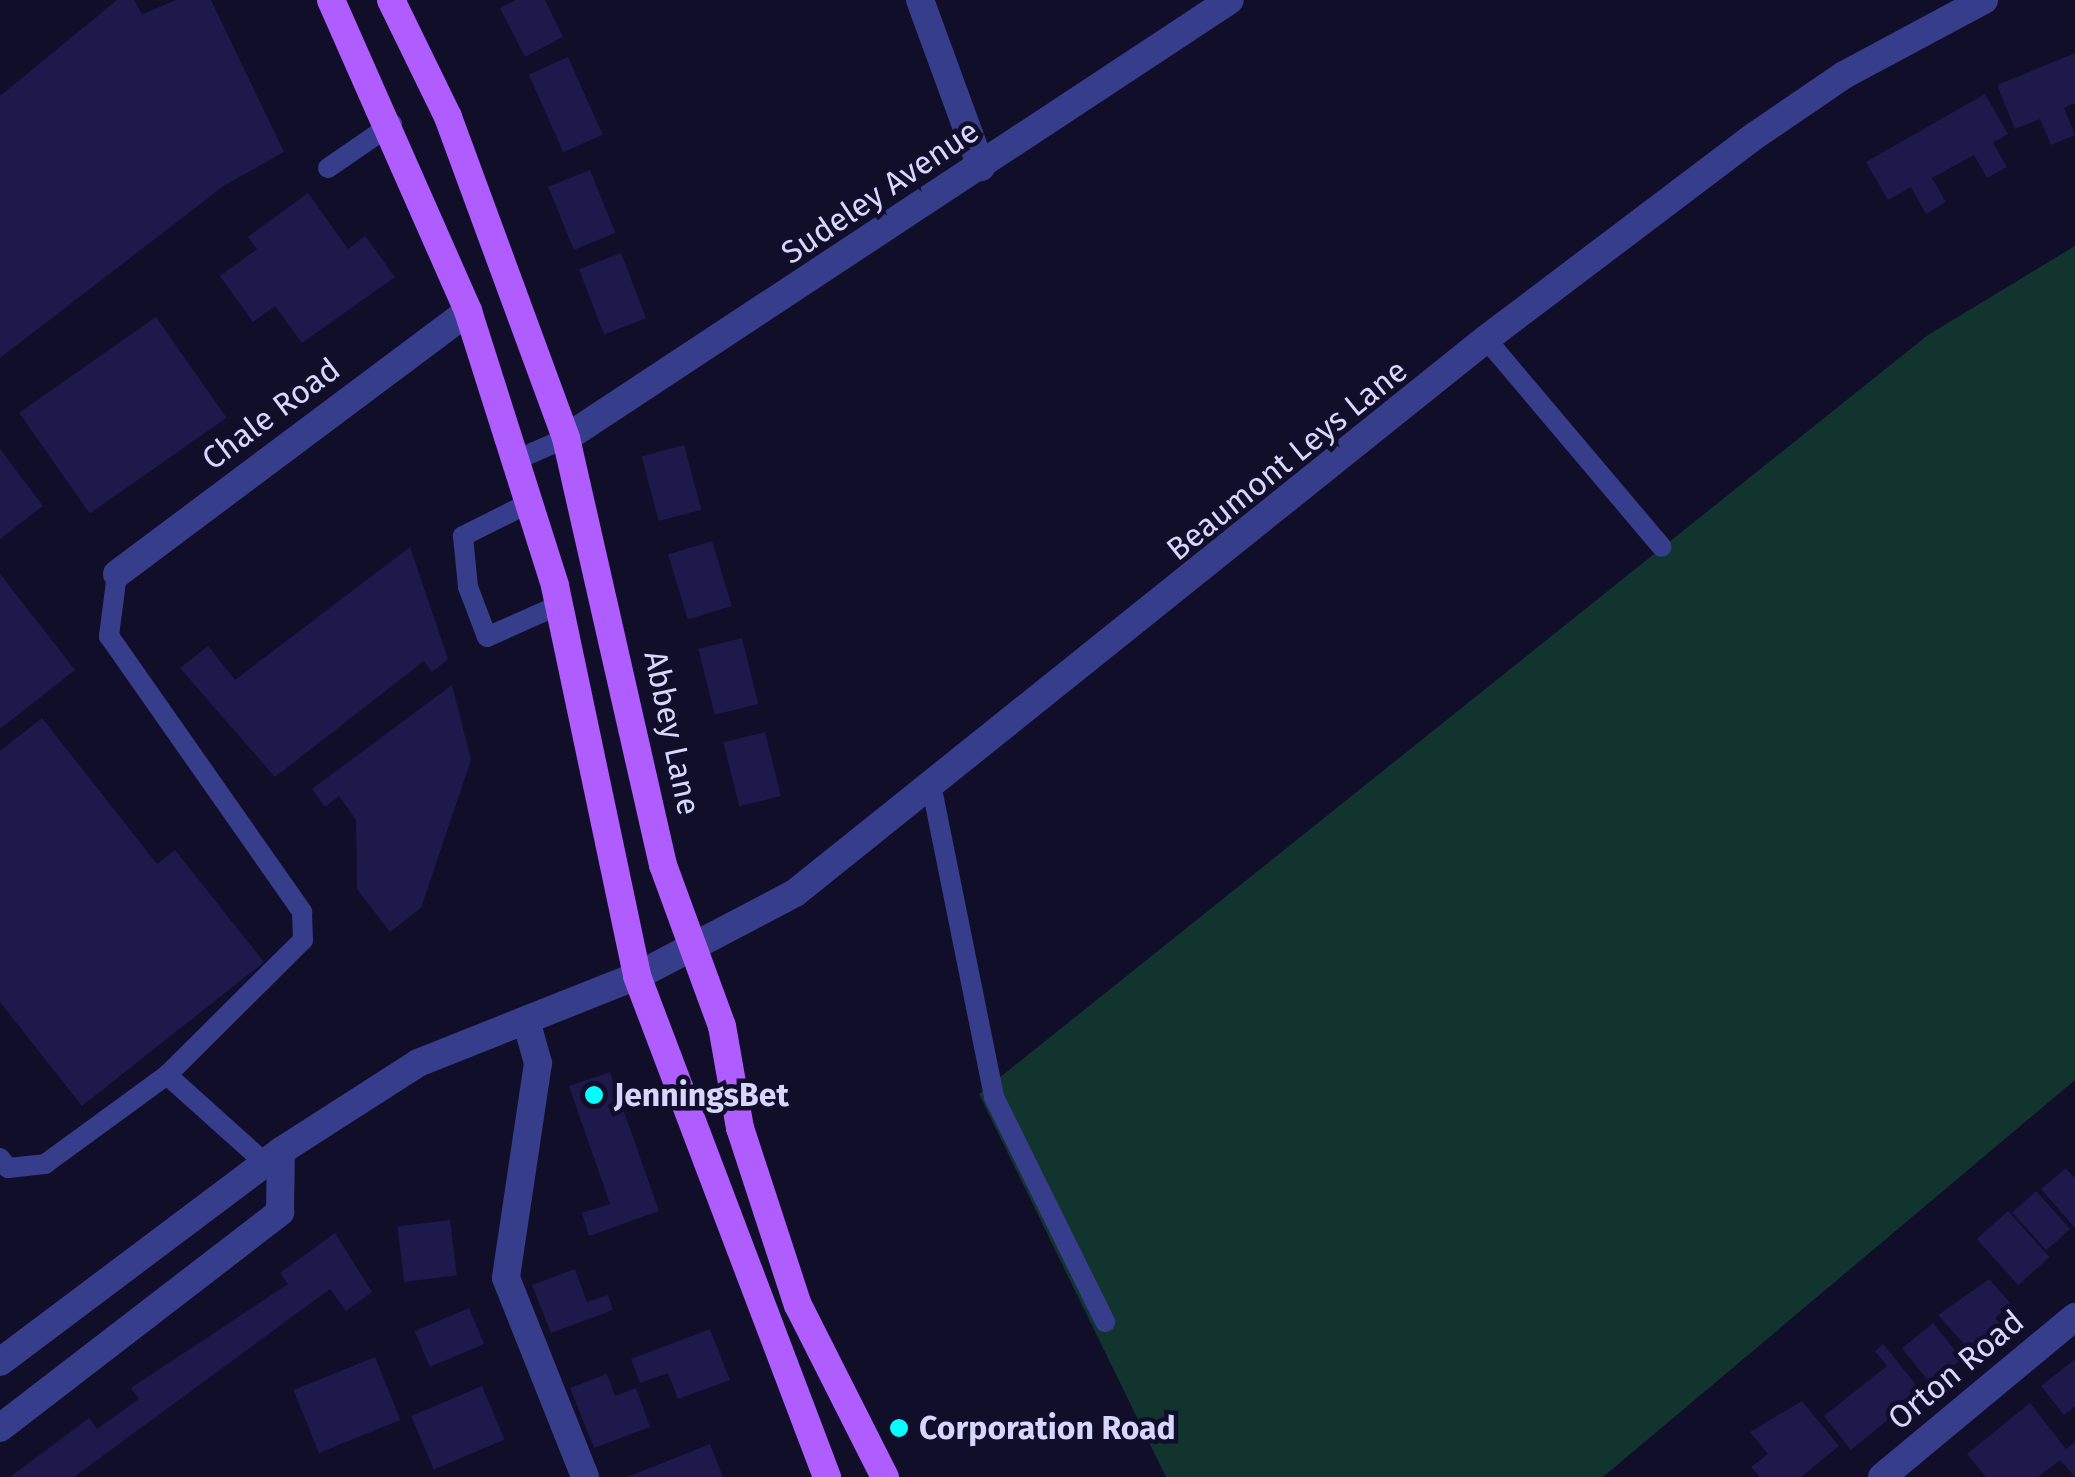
<!DOCTYPE html>
<html>
<head>
<meta charset="utf-8">
<style>
  body { margin:0 }
  #map { position:relative; width:2075px; height:1477px; overflow:hidden; background:#100e29; font-family:"Fira Sans",sans-serif }
  div>[style] { position:absolute }
  .green>* { inset:0; background:#11342e }
  .building>* { inset:0; background:#1d194b; transform-origin:0 0 }
  .service>* { height:20px; margin:-10px; padding:0 10px; transform-origin:10px; border-radius:10px; background:#363d8b }
  .minor>* { height:28px; margin:-14px; padding:0 14px; transform-origin:14px; border-radius:14px; background:#363d8b }
  .tertiary>* { height:28px; margin:-14px; padding:0 14px; transform-origin:14px; border-radius:14px; background:#363d8b }
  .primary>* { height:28px; margin:-14px; padding:0 14px; transform-origin:14px; border-radius:14px; background:#b05dff }
  .dots>* { width:28px; height:28px; translate:-50% -50%; box-sizing:border-box; border:5px solid #100e29; border-radius:50% }
  span { translate:-50% -50%; white-space:nowrap; text-align:center; line-height:1.15; -webkit-text-stroke:9px #100e29; paint-order:stroke }
  .street-label { font-size:32px; color:#d6d6ff }
  .poi-label { font-size:32px; color:#d6d6ff; font-weight:700 }
  .left { translate:0 -50%; text-align:left }
</style>
</head>
<body>
<div id="map">
  <div class="green">
    <div style="clip-path:polygon(2075px 246px,2075px 1080px,1603px 1477px,1166px 1477px,979px 1094px,1928px 335px)"></div>
  </div>
  <div class="building">
    <div style="clip-path:polygon(117px 0,134px 0,142px 14px,176px 0,211px 0,284px 152px,225px 185px,0 358px,0 96px)"></div>
    <div style="clip-path:polygon(516px 0,545px 0,563px 37px,525px 57px,500px 8px)"></div>
    <div style="clip-path:polygon(2075px 53px,2075px 103px,2064px 108px,2075px 135px,2051px 145px,2040px 119px,2015px 129px,1997px 85px)"></div>
    <div style="left:568px;top:57px;width:85px;height:43px;rotate:66deg"></div>
    <div style="clip-path:polygon(1985px 94px,2008px 134px,1993px 143px,2007px 167px,1987px 178px,1974px 155px,1932px 178px,1946px 202px,1926px 214px,1911px 187px,1888px 200px,1866px 162px)"></div>
    <div style="left:590px;top:170px;width:68px;height:45px;rotate:68deg"></div>
    <div style="clip-path:polygon(308px 193px,348px 249px,365px 236px,395px 277px,302px 343px,275px 306px,253px 322px,220px 276px,257px 249px,248px 237px)"></div>
    <div style="left:621px;top:253px;width:70px;height:45px;rotate:69deg"></div>
    <div style="left:156px;top:317px;width:123px;height:167px;rotate:55deg"></div>
    <div style="left:684px;top:445px;width:67px;height:44px;rotate:75deg"></div>
    <div style="clip-path:polygon(0 449px,43px 506px,0 539px)"></div>
    <div style="left:712px;top:541px;width:68px;height:46px;rotate:73deg"></div>
    <div style="clip-path:polygon(410px 547px,448px 659px,432px 672px,424px 661px,275px 777px,180px 668px,208px 646px,235px 680px)"></div>
    <div style="clip-path:polygon(0 574px,75px 670px,0 729px)"></div>
    <div style="left:742px;top:638px;width:68px;height:45px;rotate:76deg"></div>
    <div style="clip-path:polygon(452px 685px,471px 760px,421px 908px,390px 932px,357px 889px,356px 820px,339px 796px,325px 807px,312px 789px)"></div>
    <div style="clip-path:polygon(42px 718px,157px 864px,175px 850px,264px 962px,82px 1106px,0 1002px,0 751px)"></div>
    <div style="left:765px;top:732px;width:66px;height:43px;rotate:76deg"></div>
    <div style="clip-path:polygon(610px 1072px,659px 1211px,589px 1236px,582px 1213px,610px 1204px,569px 1086px)"></div>
    <div style="clip-path:polygon(2066px 1168px,2075px 1178px,2075px 1228px,2041px 1189px)"></div>
    <div style="left:2036px;top:1191px;width:51px;height:32px;rotate:48deg"></div>
    <div style="left:2008px;top:1211px;width:62px;height:42px;rotate:48deg"></div>
    <div style="left:450px;top:1220px;width:56px;height:53px;rotate:83deg"></div>
    <div style="clip-path:polygon(335px 1233px,372px 1292px,346px 1311px,330px 1289px,74px 1477px,10px 1477px,89px 1418px,97px 1429px,139px 1399px,131px 1388px,288px 1284px,280px 1273px)"></div>
    <div style="clip-path:polygon(575px 1269px,587px 1302px,608px 1295px,613px 1310px,551px 1333px,532px 1285px)"></div>
    <div style="clip-path:polygon(1989px 1279px,2011px 1304px,1995px 1318px,2003px 1327px,1972px 1353px,1938px 1315px)"></div>
    <div style="left:469px;top:1308px;width:39px;height:59px;rotate:67deg"></div>
    <div style="left:1933px;top:1323px;width:46px;height:40px;rotate:51deg"></div>
    <div style="clip-path:polygon(710px 1329px,730px 1380px,678px 1399px,668px 1373px,640px 1383px,631px 1359px)"></div>
    <div style="clip-path:polygon(1883px 1344px,1922px 1392px,1851px 1450px,1824px 1416px,1887px 1366px,1875px 1351px)"></div>
    <div style="left:375px;top:1357px;width:68px;height:88px;rotate:68deg"></div>
    <div style="clip-path:polygon(2075px 1359px,2075px 1406px,2064px 1415px,2041px 1386px)"></div>
    <div style="clip-path:polygon(607px 1374px,615px 1396px,636px 1388px,650px 1427px,594px 1448px,570px 1388px)"></div>
    <div style="left:482px;top:1386px;width:58px;height:77px;rotate:67deg"></div>
    <div style="clip-path:polygon(1802px 1401px,1839px 1446px,1801px 1477px,1760px 1477px,1751px 1467px,1768px 1454px,1750px 1432px)"></div>
    <div style="clip-path:polygon(2030px 1403px,2066px 1449px,2075px 1442px,2075px 1477px,2060px 1460px,2038px 1477px,1986px 1477px,1967px 1454px)"></div>
    <div style="clip-path:polygon(710px 1444px,723px 1477px,627px 1477px)"></div>
  </div>
  <div class="service">
    <div style="left:328px;top:168px;width:78px;rotate:-34.5deg"></div>
    <div style="left:1486px;top:339px;width:272px;rotate:49.8deg"></div>
    <div style="left:516px;top:460px;width:55px;rotate:-23.7deg"></div>
    <div style="left:529px;top:503px;width:74px;rotate:153.4deg"></div>
    <div style="left:463px;top:536px;width:51px;rotate:84.4deg"></div>
    <div style="left:468px;top:587px;width:53px;rotate:69.2deg"></div>
    <div style="left:487px;top:637px;width:79px;rotate:-24deg"></div>
    <div style="left:117px;top:574px;width:63px;rotate:97.4deg"></div>
    <div style="left:109px;top:636px;width:337px;rotate:55deg"></div>
    <div style="left:302px;top:912px;width:28px;rotate:88deg"></div>
    <div style="left:303px;top:940px;width:192px;rotate:135.2deg"></div>
    <div style="left:932px;top:789px;width:314px;rotate:78.6deg"></div>
    <div style="left:994px;top:1097px;width:251px;rotate:63.7deg"></div>
    <div style="left:0;top:1158px;width:13px;rotate:51deg"></div>
    <div style="left:8px;top:1168px;width:37px;rotate:-6deg"></div>
    <div style="left:45px;top:1164px;width:151px;rotate:-36.1deg"></div>
    <div style="left:167px;top:1075px;width:132px;rotate:41.9deg"></div>
  </div>
  <div class="minor">
    <div style="left:920px;top:0;width:178px;rotate:69.9deg"></div>
    <div style="left:566px;top:438px;width:795px;rotate:-33.41deg"></div>
    <div style="left:117px;top:574px;width:439px;rotate:-36.8deg"></div>
    <div style="left:527px;top:1024px;width:41px;rotate:74.2deg"></div>
    <div style="left:538px;top:1063px;width:217px;rotate:98.5deg"></div>
    <div style="left:506px;top:1278px;width:214px;rotate:68.3deg"></div>
    <div style="left:0;top:1362px;width:351px;rotate:-36.9deg"></div>
    <div style="left:281px;top:1151px;width:163px;rotate:-32.7deg"></div>
    <div style="left:418px;top:1063px;width:236px;rotate:-21.7deg"></div>
    <div style="left:0;top:1428px;width:354px;rotate:-37.6deg"></div>
    <div style="left:280px;top:1212px;width:61px;rotate:-89.1deg"></div>
    <div style="left:1882px;top:1477px;width:251px;rotate:-39.7deg"></div>
  </div>
  <div class="tertiary">
    <div style="left:637px;top:976px;width:178px;rotate:-27.7deg"></div>
    <div style="left:795px;top:893px;width:886px;rotate:-38.72deg"></div>
    <div style="left:1486px;top:339px;width:338px;rotate:-37.1deg"></div>
    <div style="left:1756px;top:135px;width:107px;rotate:-34.3deg"></div>
    <div style="left:1844px;top:75px;width:159px;rotate:-28.2deg"></div>
  </div>
  <div class="primary">
    <div style="left:331px;top:0;width:340px;rotate:66.2deg"></div>
    <div style="left:468px;top:311px;width:288px;rotate:72.4deg"></div>
    <div style="left:555px;top:586px;width:399px;rotate:78.1deg"></div>
    <div style="left:637px;top:976px;width:536px;rotate:69.23deg"></div>
    <div style="left:391px;top:0;width:130px;rotate:64deg"></div>
    <div style="left:448px;top:117px;width:342px;rotate:69.8deg"></div>
    <div style="left:566px;top:438px;width:438px;rotate:77.2deg"></div>
    <div style="left:663px;top:865px;width:171px;rotate:69.9deg"></div>
    <div style="left:722px;top:1026px;width:104px;rotate:80deg"></div>
    <div style="left:740px;top:1128px;width:186px;rotate:71.9deg"></div>
    <div style="left:798px;top:1305px;width:193px;rotate:63.2deg"></div>
  </div>
  <div class="dots">
    <div style="left:594px;top:1095px;background:#02fffb"></div>
    <div style="left:899px;top:1428px;background:#02fffb"></div>
  </div>
  <div class="street-label">
    <span style="left:880px;top:192px;rotate:-34deg">Sudeley Avenue</span>
    <span style="left:271px;top:414px;rotate:-37deg">Chale Road</span>
    <span style="left:1287px;top:460px;rotate:-39deg">Beaumont Leys Lane</span>
    <span style="left:672px;top:733px;rotate:78deg">Abbey Lane</span>
    <span style="left:1956px;top:1370px;rotate:-40deg">Orton Road</span>
  </div>
  <div class="poi-label">
    <span class="left" style="left:614px;top:1095px">JenningsBet</span>
    <span class="left" style="left:919px;top:1428px">Corporation Road</span>
  </div>
</div>
</body>
</html>
